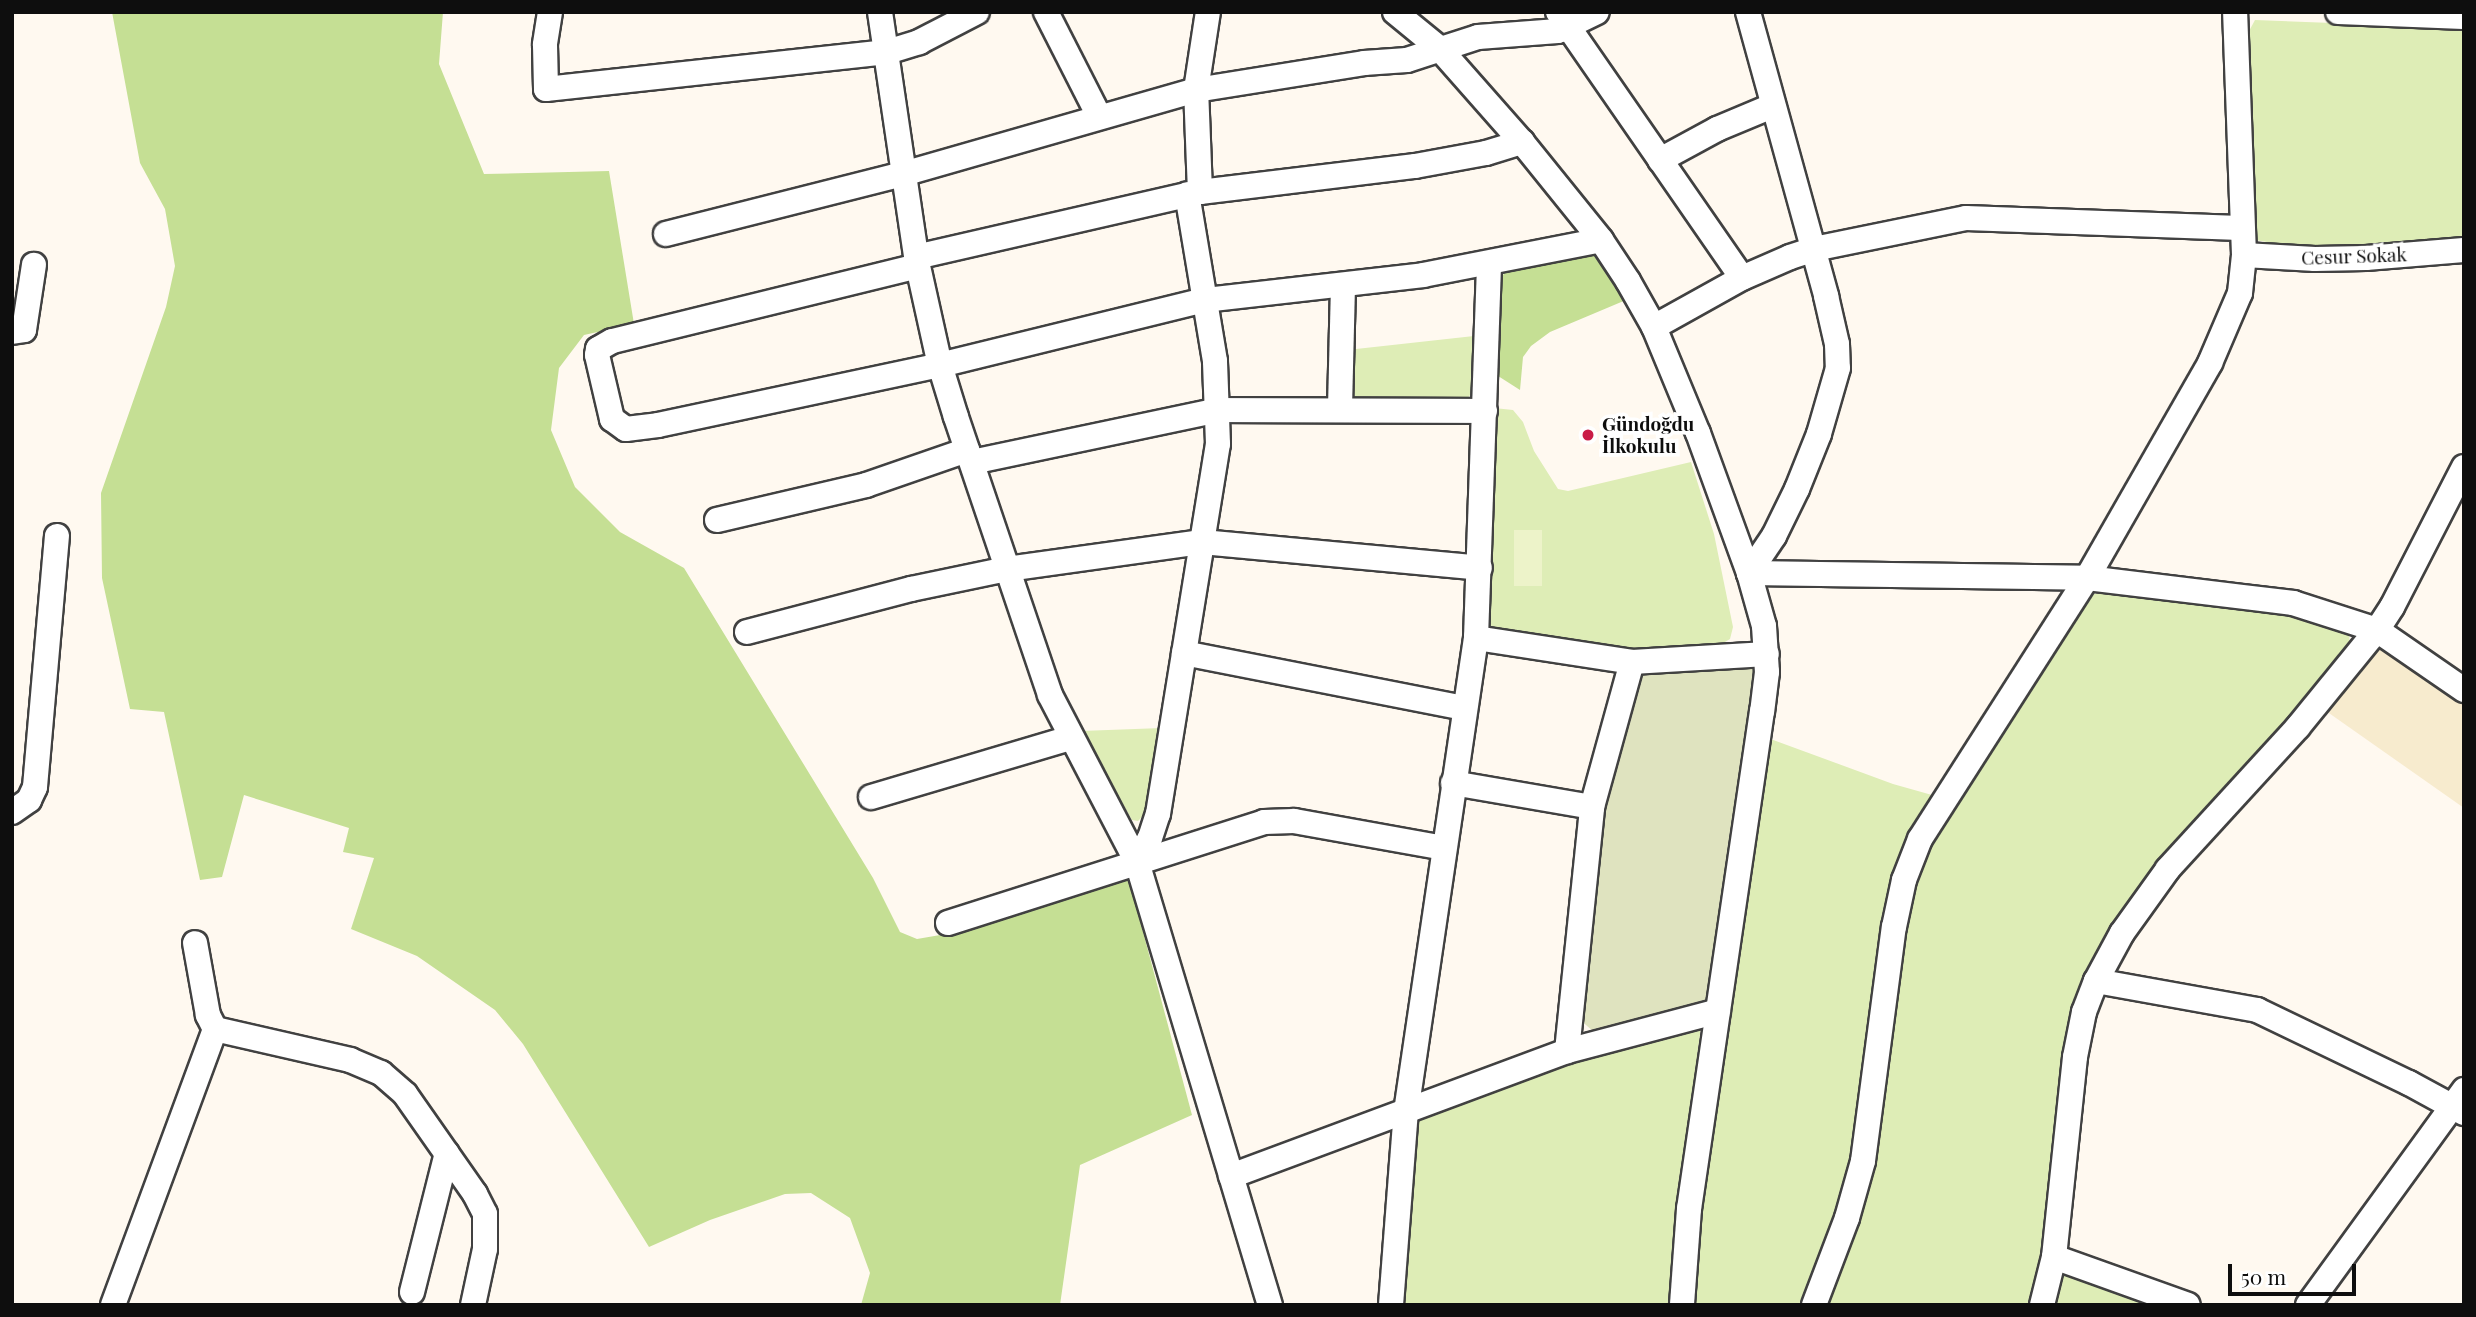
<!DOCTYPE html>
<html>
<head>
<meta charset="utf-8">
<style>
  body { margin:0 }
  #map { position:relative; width:2476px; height:1317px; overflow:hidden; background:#fff9f0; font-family:"Playfair Display",serif }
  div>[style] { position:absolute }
  .farmland>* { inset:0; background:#f7ebce }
  .green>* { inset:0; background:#deedb6 }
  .forest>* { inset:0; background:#c5df94 }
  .cemetery>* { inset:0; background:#dfe3bf }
  .pitch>* { inset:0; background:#edf3c9; transform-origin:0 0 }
  .roads { filter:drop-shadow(2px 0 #414141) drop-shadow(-2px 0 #414141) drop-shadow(0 2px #414141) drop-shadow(0 -2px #414141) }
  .minor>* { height:24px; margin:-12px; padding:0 12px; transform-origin:12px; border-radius:12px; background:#fff }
  .dots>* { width:19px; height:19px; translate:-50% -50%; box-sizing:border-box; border:4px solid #fff; border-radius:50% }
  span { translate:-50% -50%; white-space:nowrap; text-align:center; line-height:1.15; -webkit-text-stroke:7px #fff; paint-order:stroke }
  .street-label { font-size:19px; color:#0e0e0e }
  .poi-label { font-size:19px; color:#0e0e0e; font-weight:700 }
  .left { translate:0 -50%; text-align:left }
  .frame { position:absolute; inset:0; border:14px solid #0e0e0e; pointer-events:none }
  .scale { position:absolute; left:2228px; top:1264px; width:128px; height:32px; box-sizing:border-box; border:4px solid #0e0e0e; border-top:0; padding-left:9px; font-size:21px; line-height:24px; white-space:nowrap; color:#0e0e0e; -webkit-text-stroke:5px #fff; paint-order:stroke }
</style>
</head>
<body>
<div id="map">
  <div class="farmland">
    <div style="clip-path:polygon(2386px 648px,2464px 701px,2464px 808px,2326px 711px,2371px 650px)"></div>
  </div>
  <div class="green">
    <div style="clip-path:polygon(2255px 20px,2464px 28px,2464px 238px,2310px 249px,2255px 240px,2248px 33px)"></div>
    <div style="clip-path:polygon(1474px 336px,1475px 388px,1465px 402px,1347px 400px,1347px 350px)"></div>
    <div style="clip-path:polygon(1494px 408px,1513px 410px,1523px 422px,1534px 451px,1558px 489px,1568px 491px,1691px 462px,1714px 534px,1733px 627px,1730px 639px,1711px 650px,1623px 653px,1487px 628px)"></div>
    <div style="clip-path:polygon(2117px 589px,2299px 615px,2349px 632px,2350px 647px,2091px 968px,2044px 1259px,2031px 1305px,1825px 1305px,1901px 931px,1925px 844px,2086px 596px)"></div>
    <div style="clip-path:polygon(1162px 728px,1146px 813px,1138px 821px,1132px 820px,1081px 731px)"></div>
    <div style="clip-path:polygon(1768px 738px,1893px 784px,1932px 795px,1907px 844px,1858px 1131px,1847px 1181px,1802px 1305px,1692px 1305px,1698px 1227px)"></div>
    <div style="clip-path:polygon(1701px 1027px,1676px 1214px,1671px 1305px,1398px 1305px,1410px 1118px,1586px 1056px)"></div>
    <div style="clip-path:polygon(2061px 1271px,2152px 1305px,2053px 1305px)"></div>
  </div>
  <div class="forest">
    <div style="clip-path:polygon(112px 12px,443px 12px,439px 64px,484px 174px,609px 171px,634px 324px,584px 335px,559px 368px,551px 430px,575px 487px,620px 532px,684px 568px,873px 878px,900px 932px,917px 939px,946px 934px,1127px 872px,1192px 1115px,1080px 1165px,1060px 1305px,861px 1305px,870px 1273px,850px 1218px,811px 1193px,785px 1194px,710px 1220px,649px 1247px,523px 1044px,495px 1010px,417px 956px,351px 929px,374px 858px,343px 852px,349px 828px,244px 795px,222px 877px,200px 880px,164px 712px,130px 709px,102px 578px,101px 493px,166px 307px,175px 266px,165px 209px,140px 163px)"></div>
    <div style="clip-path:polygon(1594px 248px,1626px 300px,1550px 332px,1531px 346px,1523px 357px,1520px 390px,1495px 374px,1498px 283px,1507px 269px)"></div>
  </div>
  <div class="cemetery">
    <div style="clip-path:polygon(1757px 665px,1708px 999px,1594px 1032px,1578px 1018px,1600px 806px,1638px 669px)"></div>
  </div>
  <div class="pitch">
    <div style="left:1514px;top:530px;width:28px;height:56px"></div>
  </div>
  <div class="roads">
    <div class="minor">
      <div style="left:550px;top:12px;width:33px;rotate:99deg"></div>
      <div style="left:545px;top:45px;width:44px;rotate:88.7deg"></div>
      <div style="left:546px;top:89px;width:343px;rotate:-6.2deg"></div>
      <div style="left:887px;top:52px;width:34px;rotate:-17deg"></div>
      <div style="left:919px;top:42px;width:65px;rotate:-27.3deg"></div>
      <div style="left:880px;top:12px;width:248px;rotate:81.6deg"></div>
      <div style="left:916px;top:257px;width:111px;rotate:77.5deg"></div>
      <div style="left:940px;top:365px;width:54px;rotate:72.9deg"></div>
      <div style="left:956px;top:417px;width:293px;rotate:71.3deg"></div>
      <div style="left:1050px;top:695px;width:188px;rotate:62.5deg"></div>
      <div style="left:1137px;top:862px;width:463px;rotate:73.3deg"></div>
      <div style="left:1046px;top:12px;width:117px;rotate:63deg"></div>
      <div style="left:1395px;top:12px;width:57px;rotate:39.3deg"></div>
      <div style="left:1439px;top:48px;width:125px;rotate:48.6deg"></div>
      <div style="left:1522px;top:142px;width:126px;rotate:51.1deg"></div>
      <div style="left:1601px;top:240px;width:49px;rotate:56.6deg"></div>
      <div style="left:1628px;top:281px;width:53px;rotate:60.5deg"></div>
      <div style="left:1654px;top:327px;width:115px;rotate:67.5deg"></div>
      <div style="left:1698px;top:433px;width:149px;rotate:70deg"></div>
      <div style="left:1749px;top:573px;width:55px;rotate:74.2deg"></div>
      <div style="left:1764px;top:626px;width:46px;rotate:86.3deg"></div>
      <div style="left:1767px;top:672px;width:39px;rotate:97deg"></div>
      <div style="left:1762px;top:711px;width:503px;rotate:98.34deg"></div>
      <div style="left:1689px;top:1209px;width:96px;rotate:94.2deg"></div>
      <div style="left:1558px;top:12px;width:323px;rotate:55.3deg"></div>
      <div style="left:1748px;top:12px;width:295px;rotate:74.6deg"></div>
      <div style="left:1826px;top:296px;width:49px;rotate:77.1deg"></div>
      <div style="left:1837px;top:344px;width:24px;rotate:88deg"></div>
      <div style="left:1838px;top:368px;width:69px;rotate:106.1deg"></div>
      <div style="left:1819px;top:434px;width:59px;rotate:111.8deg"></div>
      <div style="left:1797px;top:489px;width:52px;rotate:116.1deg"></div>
      <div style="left:1774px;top:536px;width:45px;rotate:124deg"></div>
      <div style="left:2338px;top:12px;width:126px;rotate:2.3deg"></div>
      <div style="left:1660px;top:160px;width:65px;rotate:-28.5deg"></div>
      <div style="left:1717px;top:129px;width:60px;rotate:-22.7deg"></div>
      <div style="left:1200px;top:192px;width:102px;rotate:-92.2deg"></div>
      <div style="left:1196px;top:90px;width:79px;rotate:-81.3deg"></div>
      <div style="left:666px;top:234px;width:244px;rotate:-14.2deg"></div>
      <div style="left:903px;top:174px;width:305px;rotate:-16deg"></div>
      <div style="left:1196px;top:90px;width:170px;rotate:-9.1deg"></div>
      <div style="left:1364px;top:63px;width:43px;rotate:-4deg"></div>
      <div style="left:1407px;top:60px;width:75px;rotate:-17.9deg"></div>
      <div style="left:1478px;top:37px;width:80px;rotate:-4.3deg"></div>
      <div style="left:1558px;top:31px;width:43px;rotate:-26deg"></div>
      <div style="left:2244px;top:255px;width:71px;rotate:3.2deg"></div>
      <div style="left:2315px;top:259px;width:51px;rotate:-1.1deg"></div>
      <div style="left:2366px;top:258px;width:98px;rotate:-4.7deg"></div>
      <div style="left:916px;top:257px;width:291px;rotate:-12.9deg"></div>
      <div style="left:1200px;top:192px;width:217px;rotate:-6.9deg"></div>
      <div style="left:1415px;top:166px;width:72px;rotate:-10.4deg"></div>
      <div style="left:1486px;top:153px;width:38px;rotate:-17deg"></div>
      <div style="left:918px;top:266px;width:315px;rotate:166.2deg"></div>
      <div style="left:612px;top:341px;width:16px;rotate:150deg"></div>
      <div style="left:598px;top:349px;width:6px;rotate:99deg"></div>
      <div style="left:597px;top:355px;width:66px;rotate:76.8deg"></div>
      <div style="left:612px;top:419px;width:17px;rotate:36deg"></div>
      <div style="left:626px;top:429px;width:32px;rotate:-7deg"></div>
      <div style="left:658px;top:425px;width:288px;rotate:-12deg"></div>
      <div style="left:940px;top:365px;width:273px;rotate:-13.8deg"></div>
      <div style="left:1205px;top:300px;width:219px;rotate:-6.5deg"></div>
      <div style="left:1423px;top:275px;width:181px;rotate:-11.1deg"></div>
      <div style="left:1654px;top:327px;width:101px;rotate:-29.1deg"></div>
      <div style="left:1742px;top:278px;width:52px;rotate:-23.6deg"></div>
      <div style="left:1790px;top:257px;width:25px;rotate:-18deg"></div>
      <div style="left:1814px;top:249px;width:155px;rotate:-11.5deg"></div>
      <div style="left:1966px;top:218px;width:274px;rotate:2.1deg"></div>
      <div style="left:12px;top:332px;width:12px;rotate:-9deg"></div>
      <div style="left:24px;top:330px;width:66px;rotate:-81.3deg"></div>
      <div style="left:1340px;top:408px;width:122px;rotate:-88.6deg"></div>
      <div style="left:972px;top:462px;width:251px;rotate:-11.9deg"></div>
      <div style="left:1218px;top:410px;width:267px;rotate:0.2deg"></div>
      <div style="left:2464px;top:467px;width:157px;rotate:117.2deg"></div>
      <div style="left:2392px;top:607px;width:27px;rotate:123deg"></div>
      <div style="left:2377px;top:630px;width:125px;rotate:129.2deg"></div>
      <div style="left:2298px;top:727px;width:193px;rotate:132.5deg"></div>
      <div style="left:2168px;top:869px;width:79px;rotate:125.7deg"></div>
      <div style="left:2122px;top:933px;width:55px;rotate:118.4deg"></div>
      <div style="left:2096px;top:981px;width:164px;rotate:10.2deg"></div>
      <div style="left:2257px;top:1010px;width:169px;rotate:25.7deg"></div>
      <div style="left:2409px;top:1083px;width:63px;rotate:28.6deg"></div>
      <div style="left:717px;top:520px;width:153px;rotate:-13.2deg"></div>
      <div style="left:866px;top:485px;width:107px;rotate:-19.1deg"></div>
      <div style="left:1749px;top:573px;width:338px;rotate:0.8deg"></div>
      <div style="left:2087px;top:578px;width:208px;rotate:6.9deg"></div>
      <div style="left:2293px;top:603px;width:88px;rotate:17.8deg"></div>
      <div style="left:2377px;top:630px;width:106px;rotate:34.6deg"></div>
      <div style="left:747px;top:632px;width:170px;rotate:-14.7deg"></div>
      <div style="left:911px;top:589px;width:98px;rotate:-11.8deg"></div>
      <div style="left:1007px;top:569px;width:197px;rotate:-7.9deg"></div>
      <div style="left:1202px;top:542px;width:279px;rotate:5.3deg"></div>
      <div style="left:1476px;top:638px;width:158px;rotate:8.7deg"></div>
      <div style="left:1632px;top:662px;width:135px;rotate:-3.4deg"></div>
      <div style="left:1184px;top:653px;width:285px;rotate:11.1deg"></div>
      <div style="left:1453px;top:783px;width:141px;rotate:9.8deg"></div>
      <div style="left:871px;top:797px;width:208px;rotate:-16.5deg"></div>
      <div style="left:12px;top:812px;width:21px;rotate:-35deg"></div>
      <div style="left:29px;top:800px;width:14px;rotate:-65deg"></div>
      <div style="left:35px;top:787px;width:252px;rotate:-85deg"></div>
      <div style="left:1137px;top:862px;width:27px;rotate:-62deg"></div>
      <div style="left:1150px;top:838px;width:25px;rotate:-72deg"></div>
      <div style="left:1158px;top:814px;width:375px;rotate:-80.8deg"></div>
      <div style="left:1218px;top:444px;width:83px;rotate:-92.1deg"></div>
      <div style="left:1215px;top:361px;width:169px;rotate:-99.5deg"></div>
      <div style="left:948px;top:923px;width:332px;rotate:-17.7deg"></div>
      <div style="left:1264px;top:822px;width:30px;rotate:-2deg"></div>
      <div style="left:1294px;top:821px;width:152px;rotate:10.2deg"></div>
      <div style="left:215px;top:1029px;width:139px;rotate:12.9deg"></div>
      <div style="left:350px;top:1060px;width:34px;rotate:23deg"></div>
      <div style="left:381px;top:1073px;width:32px;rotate:41deg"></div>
      <div style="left:405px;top:1094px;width:122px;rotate:55deg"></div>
      <div style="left:475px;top:1194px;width:22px;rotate:63deg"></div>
      <div style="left:485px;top:1214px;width:35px;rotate:90deg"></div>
      <div style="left:485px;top:1249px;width:57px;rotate:102.1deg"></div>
      <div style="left:1567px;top:1051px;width:245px;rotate:-84.1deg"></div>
      <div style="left:1592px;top:807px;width:150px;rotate:-74.6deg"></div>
      <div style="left:1231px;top:1176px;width:358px;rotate:-20.4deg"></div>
      <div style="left:1567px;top:1051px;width:156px;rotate:-14.8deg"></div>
      <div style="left:2054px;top:1257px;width:142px;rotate:19.7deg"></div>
      <div style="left:412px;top:1292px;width:143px;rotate:-75.9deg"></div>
      <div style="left:113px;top:1305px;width:294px;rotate:-69.7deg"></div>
      <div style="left:215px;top:1029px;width:16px;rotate:-117deg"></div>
      <div style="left:208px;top:1015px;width:73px;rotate:-100.2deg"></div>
      <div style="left:1391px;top:1305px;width:194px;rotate:-85.6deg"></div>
      <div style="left:1406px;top:1112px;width:479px;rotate:-81.6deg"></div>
      <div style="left:1476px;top:638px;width:375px;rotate:-88deg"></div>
      <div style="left:1814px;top:1305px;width:93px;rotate:-69.2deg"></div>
      <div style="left:1847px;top:1218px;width:59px;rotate:-74.3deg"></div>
      <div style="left:1863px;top:1161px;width:236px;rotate:-82.5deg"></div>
      <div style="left:1894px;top:927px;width:48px;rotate:-78deg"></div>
      <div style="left:1904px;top:880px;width:44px;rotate:-68.7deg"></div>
      <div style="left:1920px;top:839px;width:310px;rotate:-57.4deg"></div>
      <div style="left:2087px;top:578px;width:248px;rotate:-60.2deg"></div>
      <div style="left:2210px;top:363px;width:76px;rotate:-66.8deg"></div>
      <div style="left:2240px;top:293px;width:38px;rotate:-84deg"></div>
      <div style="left:2244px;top:255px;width:243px;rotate:-92.1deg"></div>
      <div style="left:2042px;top:1305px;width:49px;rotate:-76deg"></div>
      <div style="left:2054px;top:1257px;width:201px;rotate:-84deg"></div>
      <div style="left:2075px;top:1057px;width:46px;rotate:-78.7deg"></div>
      <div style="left:2084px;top:1012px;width:33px;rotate:-69deg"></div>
      <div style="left:2308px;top:1305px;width:266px;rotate:-54deg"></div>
    </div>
  </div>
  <div class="dots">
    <div style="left:1588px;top:435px;background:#c91c47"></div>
  </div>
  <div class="street-label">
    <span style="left:2354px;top:256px;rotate:-2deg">Cesur Sokak</span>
  </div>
  <div class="poi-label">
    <span class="left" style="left:1602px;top:435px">Gündoğdu<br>İlkokulu</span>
  </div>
  <div class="frame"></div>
  <div class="scale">50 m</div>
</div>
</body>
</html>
